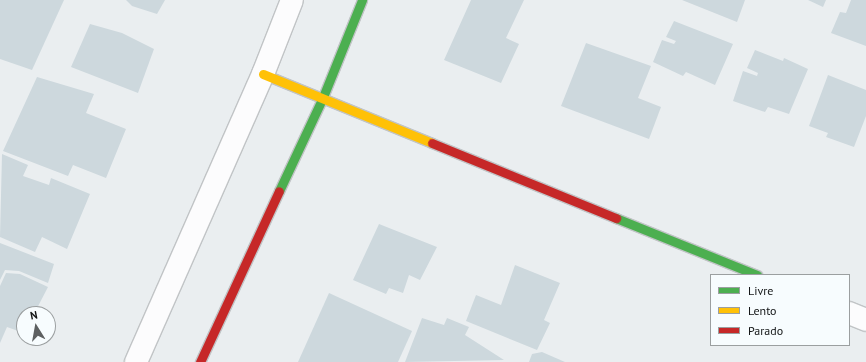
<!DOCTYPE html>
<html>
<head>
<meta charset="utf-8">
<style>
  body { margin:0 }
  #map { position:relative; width:866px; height:362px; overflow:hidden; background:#eaeef0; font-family:"PT Sans",sans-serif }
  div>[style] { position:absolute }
  .building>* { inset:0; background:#cdd8dd }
  .roads { filter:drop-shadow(1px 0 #c1c4c6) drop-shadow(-1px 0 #c1c4c6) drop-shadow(0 1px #c1c4c6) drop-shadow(0 -1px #c1c4c6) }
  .street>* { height:22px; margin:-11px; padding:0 11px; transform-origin:11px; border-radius:11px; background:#fcfcfd }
  .fast>* { height:9px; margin:-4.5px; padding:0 4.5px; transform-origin:4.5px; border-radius:4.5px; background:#4caf50 }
  .slow>* { height:9px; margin:-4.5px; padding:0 4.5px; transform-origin:4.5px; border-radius:4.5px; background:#ffc107 }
  .jam>* { height:9px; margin:-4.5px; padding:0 4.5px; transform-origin:4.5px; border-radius:4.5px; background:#c62828 }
  span { translate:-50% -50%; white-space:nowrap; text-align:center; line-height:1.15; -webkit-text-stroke:3px #f7fcfe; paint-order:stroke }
  .legend { position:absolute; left:710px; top:274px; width:140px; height:72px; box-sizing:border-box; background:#f7fcfe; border:1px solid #9b9fa0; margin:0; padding:5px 7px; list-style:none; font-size:12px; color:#111314 }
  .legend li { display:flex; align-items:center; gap:8px; height:20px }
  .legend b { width:20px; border:1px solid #9b9fa0 }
  .north { position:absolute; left:16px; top:306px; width:40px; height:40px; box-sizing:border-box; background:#f7fcfe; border:1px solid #9b9fa0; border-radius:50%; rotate:349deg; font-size:11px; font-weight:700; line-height:16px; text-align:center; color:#111314 }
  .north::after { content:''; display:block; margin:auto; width:14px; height:18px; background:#5d6061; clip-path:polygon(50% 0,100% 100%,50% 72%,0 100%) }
</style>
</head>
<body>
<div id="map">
  <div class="building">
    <div style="clip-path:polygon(0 0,64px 0,32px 70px,0 59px)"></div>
    <div style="clip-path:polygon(126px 0,165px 0,157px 14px,132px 6px)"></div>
    <div style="clip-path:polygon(471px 0,524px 0,506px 38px,519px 44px,501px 83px,444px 60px)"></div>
    <div style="clip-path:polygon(682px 0,745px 0,737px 22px)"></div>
    <div style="clip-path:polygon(808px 0,826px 0,823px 7px)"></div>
    <div style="clip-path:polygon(851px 0,866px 0,866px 46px,831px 33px,840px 12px,846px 13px)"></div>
    <div style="clip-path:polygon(674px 21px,733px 44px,715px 85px,686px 72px,683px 76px,653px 62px,662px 40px,674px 44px,676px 41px,666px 37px)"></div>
    <div style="clip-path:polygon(90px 24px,122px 33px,154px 49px,138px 93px,71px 67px)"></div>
    <div style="clip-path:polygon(586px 43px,651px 66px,638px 98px,661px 107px,649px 139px,561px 106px)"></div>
    <div style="clip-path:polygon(755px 50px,783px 61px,784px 58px,808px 69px,789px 114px,768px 107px,765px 112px,733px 101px,743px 71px,757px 76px,758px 73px,747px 68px)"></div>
    <div style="clip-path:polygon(828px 75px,866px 90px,866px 116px,854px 147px,826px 137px,828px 133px,809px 126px)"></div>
    <div style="clip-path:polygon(37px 77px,94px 94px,86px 113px,126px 129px,106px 178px,73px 165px,68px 176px,3px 151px)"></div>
    <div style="clip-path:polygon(2px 154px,28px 165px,23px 176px,49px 185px,51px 178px,90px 194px,67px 249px,42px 237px,35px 252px,0 237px)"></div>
    <div style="clip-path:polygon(379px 224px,437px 247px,420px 280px,409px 275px,403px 293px,389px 288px,386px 294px,353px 280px)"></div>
    <div style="clip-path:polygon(0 243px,54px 264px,48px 283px,19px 271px,5px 270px,0 280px)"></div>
    <div style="clip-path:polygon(515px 265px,560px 283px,544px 320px,550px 323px,537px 350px,466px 321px,476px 295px,501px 305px)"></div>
    <div style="clip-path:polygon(6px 273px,20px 274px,48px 287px,34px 314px,24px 314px,24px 333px,7px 327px,0 343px,0 286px)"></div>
    <div style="clip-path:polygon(329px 293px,412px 331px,398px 362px,298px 362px)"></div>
    <div style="clip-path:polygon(422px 318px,444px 325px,447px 318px,469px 327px,465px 335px,504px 360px,405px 362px)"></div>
    <div style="clip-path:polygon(542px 352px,565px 362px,529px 362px,532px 354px)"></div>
  </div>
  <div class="roads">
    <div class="street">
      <div style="left:849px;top:313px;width:18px;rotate:22deg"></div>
      <div style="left:136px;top:362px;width:315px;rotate:-66.2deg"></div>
      <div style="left:263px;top:74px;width:79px;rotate:-68.6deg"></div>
    </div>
    <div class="fast">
      <div style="left:279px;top:191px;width:104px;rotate:-64.9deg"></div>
      <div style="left:323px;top:97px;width:105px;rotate:-68.1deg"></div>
      <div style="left:616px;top:218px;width:152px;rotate:22deg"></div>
    </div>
    <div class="slow">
      <div style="left:263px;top:74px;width:183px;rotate:22.2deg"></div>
    </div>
    <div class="jam">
      <div style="left:432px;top:143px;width:199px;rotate:22.2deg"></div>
      <div style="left:200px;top:362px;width:188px;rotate:-65.2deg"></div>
    </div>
  </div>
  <ul class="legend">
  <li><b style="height:5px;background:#4caf50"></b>Livre</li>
  <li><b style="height:5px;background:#ffc107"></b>Lento</li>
  <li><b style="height:5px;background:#c62828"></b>Parado</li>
  </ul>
  <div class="north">N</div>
</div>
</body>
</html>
